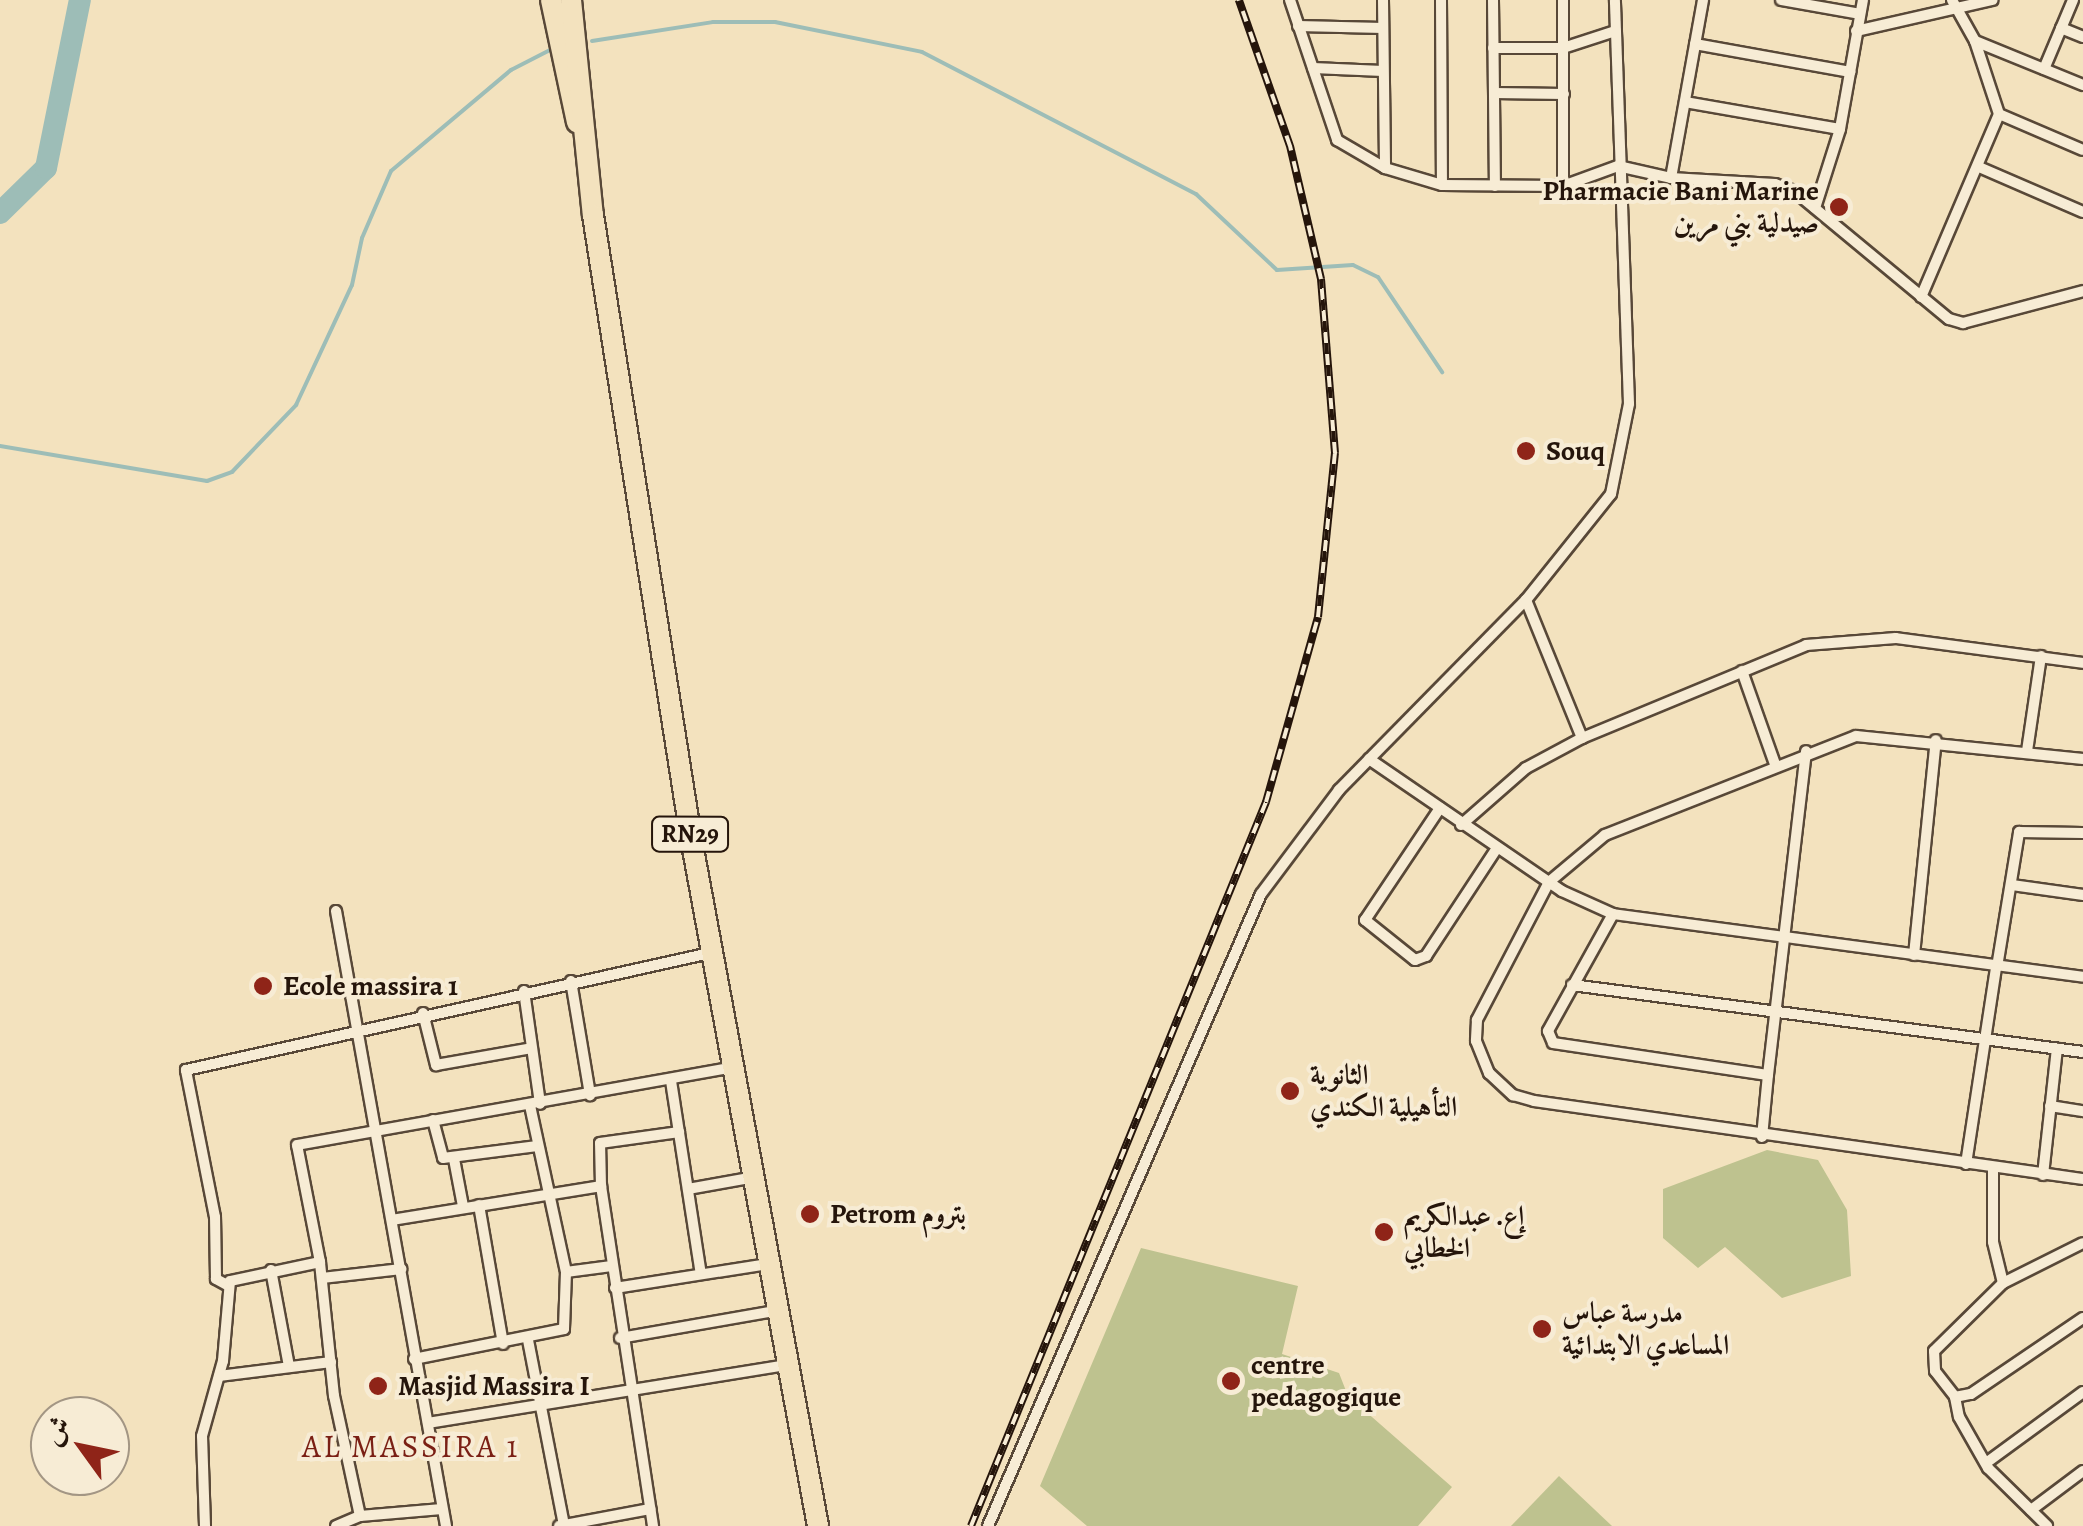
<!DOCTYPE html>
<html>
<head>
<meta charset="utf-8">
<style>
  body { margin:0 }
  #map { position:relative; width:2083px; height:1526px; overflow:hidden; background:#f3e2be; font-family:Alegreya,Amiri,serif }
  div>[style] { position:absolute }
  .green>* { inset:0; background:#bec28f }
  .stream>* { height:4px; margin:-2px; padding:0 2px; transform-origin:2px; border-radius:2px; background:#9dbdb7 }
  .river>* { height:22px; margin:-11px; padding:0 11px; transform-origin:11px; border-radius:11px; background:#9dbdb7 }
  .roads { filter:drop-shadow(2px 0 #584838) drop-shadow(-2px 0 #584838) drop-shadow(0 2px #584838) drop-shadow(0 -2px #584838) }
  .street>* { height:10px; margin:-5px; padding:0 5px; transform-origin:5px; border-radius:5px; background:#f7ecd5 }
  .highway>* { height:20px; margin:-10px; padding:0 10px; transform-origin:10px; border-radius:10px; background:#f3e2be }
  .rail>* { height:8px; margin-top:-4px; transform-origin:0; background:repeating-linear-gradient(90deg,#f7ecd5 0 11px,#25150b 0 22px); box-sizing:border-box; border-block:2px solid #25150b }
  .dots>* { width:28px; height:28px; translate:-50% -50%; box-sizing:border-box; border:5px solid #f7ecd5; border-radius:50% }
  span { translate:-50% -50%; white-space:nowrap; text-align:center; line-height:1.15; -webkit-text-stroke:8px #f7ecd5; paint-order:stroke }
  .shield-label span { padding:2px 8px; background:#f7ecd5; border:2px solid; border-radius:8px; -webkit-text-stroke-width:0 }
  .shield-label { font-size:25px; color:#25150b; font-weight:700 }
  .poi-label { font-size:28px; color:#25150b; font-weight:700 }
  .right { translate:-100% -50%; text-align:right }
  .left { translate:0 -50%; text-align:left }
  .quarter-label { font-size:32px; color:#7a1f14; letter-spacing:2.5px }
  .north { position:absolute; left:30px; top:1396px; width:100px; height:100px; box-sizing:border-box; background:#f7ecd5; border:2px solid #a39684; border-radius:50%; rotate:303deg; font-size:28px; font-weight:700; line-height:40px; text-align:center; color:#25150b }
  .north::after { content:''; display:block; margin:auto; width:35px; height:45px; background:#8f2418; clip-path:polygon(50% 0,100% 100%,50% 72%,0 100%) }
</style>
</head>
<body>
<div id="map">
  <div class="green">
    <div style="clip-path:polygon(1767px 1150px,1818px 1160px,1847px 1210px,1851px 1276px,1782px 1298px,1725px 1247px,1698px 1268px,1663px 1238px,1663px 1189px)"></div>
    <div style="clip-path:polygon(1141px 1248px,1298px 1286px,1282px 1354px,1339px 1373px,1348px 1396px,1452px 1487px,1418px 1526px,1087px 1526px,1040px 1486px)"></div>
    <div style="clip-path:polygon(1559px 1476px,1612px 1526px,1511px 1526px)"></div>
  </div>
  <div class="stream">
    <div style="left:592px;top:41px;width:122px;rotate:-8.9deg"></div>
    <div style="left:713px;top:22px;width:62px"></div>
    <div style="left:775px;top:22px;width:150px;rotate:11.5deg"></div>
    <div style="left:922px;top:52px;width:309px;rotate:27.4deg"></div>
    <div style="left:1196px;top:194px;width:111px;rotate:43.2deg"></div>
    <div style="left:1277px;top:270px;width:76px;rotate:-3.8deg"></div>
    <div style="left:1353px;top:265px;width:28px;rotate:26deg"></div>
    <div style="left:1378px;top:277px;width:115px;rotate:56deg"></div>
    <div style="left:0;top:446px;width:210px;rotate:9.6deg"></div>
    <div style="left:207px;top:481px;width:27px;rotate:-20deg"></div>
    <div style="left:232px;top:472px;width:93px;rotate:-46.3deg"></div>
    <div style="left:296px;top:405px;width:132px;rotate:-65deg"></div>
    <div style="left:352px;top:285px;width:48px;rotate:-78deg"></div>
    <div style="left:362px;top:238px;width:73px;rotate:-66.6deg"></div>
    <div style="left:391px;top:171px;width:157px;rotate:-40.1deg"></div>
    <div style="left:511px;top:70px;width:46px;rotate:-27.1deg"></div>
  </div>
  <div class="river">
    <div style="left:0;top:213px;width:64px;rotate:-44.4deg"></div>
    <div style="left:46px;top:168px;width:171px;rotate:-78.6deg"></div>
  </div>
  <div class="roads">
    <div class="street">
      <div style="left:1290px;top:0;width:148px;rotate:71.4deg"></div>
      <div style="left:1337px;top:140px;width:56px;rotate:30.3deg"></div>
      <div style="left:1385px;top:168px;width:59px;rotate:16.6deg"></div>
      <div style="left:1442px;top:185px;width:121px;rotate:0.5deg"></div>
      <div style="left:1563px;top:186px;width:59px;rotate:-20deg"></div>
      <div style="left:1618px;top:166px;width:54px;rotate:12.8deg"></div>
      <div style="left:1671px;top:178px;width:104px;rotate:3.3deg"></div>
      <div style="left:1775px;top:184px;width:20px;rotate:20deg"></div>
      <div style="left:1794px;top:191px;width:201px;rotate:39.6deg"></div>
      <div style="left:1949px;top:319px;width:15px;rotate:16deg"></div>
      <div style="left:1963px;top:323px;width:124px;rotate:-14.9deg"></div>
      <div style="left:1383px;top:0;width:168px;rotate:89.3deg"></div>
      <div style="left:1441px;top:0;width:185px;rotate:89.7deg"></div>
      <div style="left:1493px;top:0;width:186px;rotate:89.4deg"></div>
      <div style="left:1563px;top:0;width:186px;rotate:90deg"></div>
      <div style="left:1781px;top:0;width:80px;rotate:10deg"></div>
      <div style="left:1298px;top:26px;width:85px;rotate:1.3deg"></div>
      <div style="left:2061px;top:28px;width:24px;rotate:22deg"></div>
      <div style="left:1856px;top:31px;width:140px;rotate:-12.8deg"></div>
      <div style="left:1975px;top:41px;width:117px;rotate:22.2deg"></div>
      <div style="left:1695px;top:44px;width:158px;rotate:10.2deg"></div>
      <div style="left:1493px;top:48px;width:70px"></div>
      <div style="left:1563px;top:48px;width:55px;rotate:-18.1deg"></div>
      <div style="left:1313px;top:68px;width:70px;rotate:2.5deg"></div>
      <div style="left:2044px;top:69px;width:75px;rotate:-67.2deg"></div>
      <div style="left:1494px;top:93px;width:70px;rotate:0.8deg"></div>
      <div style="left:1685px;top:102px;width:157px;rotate:9.9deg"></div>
      <div style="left:1999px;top:114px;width:91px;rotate:23.2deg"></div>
      <div style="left:1979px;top:167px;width:113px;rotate:23.4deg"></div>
      <div style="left:1671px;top:178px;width:181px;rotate:-79.8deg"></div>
      <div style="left:1815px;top:208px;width:83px;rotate:-72.4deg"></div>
      <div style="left:1840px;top:129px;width:131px;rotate:-79.9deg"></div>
      <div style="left:1921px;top:297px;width:199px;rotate:-66.9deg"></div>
      <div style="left:1999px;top:114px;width:77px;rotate:-108.2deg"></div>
      <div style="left:1975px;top:41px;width:47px;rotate:-119.3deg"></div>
      <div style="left:1526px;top:600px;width:149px;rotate:67.9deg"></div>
      <div style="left:1742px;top:671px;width:99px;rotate:70.5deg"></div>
      <div style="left:2027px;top:751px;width:96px;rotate:-81.6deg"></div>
      <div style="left:1369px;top:759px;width:234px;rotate:34.4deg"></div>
      <div style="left:1562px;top:891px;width:56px;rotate:24.3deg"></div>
      <div style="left:1613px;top:914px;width:474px;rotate:7.6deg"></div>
      <div style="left:2083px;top:759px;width:228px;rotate:-174.2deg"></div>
      <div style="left:1856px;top:736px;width:270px;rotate:158.5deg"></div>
      <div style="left:1605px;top:835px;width:73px;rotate:140deg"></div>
      <div style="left:1549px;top:882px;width:156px;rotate:117.6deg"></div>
      <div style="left:1477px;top:1020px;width:21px;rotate:93deg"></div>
      <div style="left:1476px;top:1041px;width:35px;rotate:68deg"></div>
      <div style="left:1489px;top:1073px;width:33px;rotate:43deg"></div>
      <div style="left:1513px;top:1095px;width:22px;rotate:16deg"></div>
      <div style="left:1534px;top:1101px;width:555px;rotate:8.09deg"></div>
      <div style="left:1440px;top:808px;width:135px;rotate:123.8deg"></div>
      <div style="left:1365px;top:920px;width:64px;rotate:38.7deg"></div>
      <div style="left:1415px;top:960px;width:12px;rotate:-20deg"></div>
      <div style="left:1426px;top:956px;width:129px;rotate:-56.7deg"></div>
      <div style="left:1461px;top:825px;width:86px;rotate:-41.2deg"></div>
      <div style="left:1526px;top:768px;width:64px;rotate:-28.2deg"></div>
      <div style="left:1582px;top:738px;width:243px;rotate:-22.5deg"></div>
      <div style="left:1806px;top:645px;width:90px;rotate:-4.4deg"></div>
      <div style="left:1896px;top:638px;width:189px;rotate:7.6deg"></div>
      <div style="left:2012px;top:885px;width:72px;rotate:8deg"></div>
      <div style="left:336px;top:911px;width:625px;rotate:79.86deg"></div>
      <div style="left:1613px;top:914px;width:134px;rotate:119.1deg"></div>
      <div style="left:1548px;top:1031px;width:13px;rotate:67deg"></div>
      <div style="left:1553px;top:1043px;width:217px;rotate:8.5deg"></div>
      <div style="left:1768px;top:1075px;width:326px;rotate:-83.3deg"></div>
      <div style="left:1914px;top:955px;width:216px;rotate:-84.2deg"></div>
      <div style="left:1997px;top:967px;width:137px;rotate:-80.7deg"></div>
      <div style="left:2019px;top:832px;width:64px;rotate:0.9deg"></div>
      <div style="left:571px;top:981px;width:116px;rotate:80.5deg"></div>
      <div style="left:1572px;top:985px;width:515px;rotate:7.47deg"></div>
      <div style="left:524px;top:991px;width:114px;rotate:81.9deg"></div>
      <div style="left:423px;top:1013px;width:54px;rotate:76deg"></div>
      <div style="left:436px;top:1065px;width:97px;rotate:-10deg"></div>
      <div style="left:671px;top:1081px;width:195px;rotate:81.2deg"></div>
      <div style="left:2050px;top:1106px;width:33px;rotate:9deg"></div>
      <div style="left:433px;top:1120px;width:39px;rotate:75deg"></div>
      <div style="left:443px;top:1158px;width:95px;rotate:-7.3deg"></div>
      <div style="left:1762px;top:1137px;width:62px;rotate:-84.5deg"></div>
      <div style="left:454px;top:1159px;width:48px;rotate:79.2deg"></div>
      <div style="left:1966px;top:1164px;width:199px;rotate:-81.3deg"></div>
      <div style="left:1993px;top:1169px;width:73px;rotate:90deg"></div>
      <div style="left:1993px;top:1242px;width:42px;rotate:76.3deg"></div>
      <div style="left:2003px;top:1283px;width:97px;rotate:135.4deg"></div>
      <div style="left:1934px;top:1351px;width:20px;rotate:87deg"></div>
      <div style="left:1935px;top:1371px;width:33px;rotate:52deg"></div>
      <div style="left:1955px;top:1397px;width:16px;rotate:-11deg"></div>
      <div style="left:1971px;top:1394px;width:135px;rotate:-34.2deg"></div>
      <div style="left:2043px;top:1175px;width:127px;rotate:-83.7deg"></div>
      <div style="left:601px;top:1186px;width:43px;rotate:-91.3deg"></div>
      <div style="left:600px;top:1143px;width:80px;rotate:-7.9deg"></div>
      <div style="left:688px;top:1189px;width:68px;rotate:-10.2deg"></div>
      <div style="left:479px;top:1205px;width:141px;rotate:80.2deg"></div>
      <div style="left:392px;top:1220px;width:212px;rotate:-9.2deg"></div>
      <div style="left:601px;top:1186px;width:344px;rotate:81.3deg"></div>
      <div style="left:271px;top:1270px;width:98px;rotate:79.4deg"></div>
      <div style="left:566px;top:1272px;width:46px;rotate:-7.4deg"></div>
      <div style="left:322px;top:1278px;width:80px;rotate:-6.5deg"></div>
      <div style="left:2003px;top:1283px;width:89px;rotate:-26.6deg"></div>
      <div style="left:229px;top:1286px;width:15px;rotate:-152deg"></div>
      <div style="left:216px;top:1279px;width:62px;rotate:-90.9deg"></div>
      <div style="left:215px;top:1217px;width:150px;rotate:-101.2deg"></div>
      <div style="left:186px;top:1070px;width:537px;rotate:-12.59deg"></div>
      <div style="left:615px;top:1288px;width:155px;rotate:-8.9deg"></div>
      <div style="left:620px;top:1338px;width:157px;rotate:-9.9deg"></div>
      <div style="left:528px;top:1340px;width:188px;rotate:79deg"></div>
      <div style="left:414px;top:1359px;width:153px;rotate:-11.3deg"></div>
      <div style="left:564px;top:1329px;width:57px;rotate:-88deg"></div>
      <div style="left:566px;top:1272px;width:170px;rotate:-102.2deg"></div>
      <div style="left:219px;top:1376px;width:113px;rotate:-7.1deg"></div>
      <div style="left:1955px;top:1397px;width:20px;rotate:79deg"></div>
      <div style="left:1959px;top:1417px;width:59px;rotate:60.4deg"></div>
      <div style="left:1988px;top:1468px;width:83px;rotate:44.5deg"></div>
      <div style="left:428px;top:1423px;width:362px;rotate:-9.2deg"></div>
      <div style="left:1986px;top:1463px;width:120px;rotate:-36.2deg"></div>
      <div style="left:2031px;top:1510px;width:65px;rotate:-36.9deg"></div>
      <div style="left:360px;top:1516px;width:123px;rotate:-102.2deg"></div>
      <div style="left:334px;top:1396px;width:135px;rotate:-96deg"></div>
      <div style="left:320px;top:1262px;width:119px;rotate:-101.1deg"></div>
      <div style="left:297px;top:1145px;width:443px;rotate:-10.1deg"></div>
      <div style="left:205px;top:1526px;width:90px;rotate:-91.9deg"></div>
      <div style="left:202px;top:1436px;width:78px;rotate:-74.4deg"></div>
      <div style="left:223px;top:1361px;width:80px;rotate:-85deg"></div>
      <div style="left:230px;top:1281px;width:92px;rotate:-11.9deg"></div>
      <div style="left:336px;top:1526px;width:26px;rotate:-23deg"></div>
      <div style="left:360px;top:1516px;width:82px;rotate:-4.9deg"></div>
      <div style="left:559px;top:1526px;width:93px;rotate:-10.6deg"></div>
      <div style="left:988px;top:1526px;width:688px;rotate:-66.64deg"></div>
      <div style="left:1261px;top:894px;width:130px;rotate:-53.1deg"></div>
      <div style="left:1339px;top:790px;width:267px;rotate:-45.5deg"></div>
      <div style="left:1526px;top:600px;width:136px;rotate:-51.3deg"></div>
      <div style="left:1611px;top:494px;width:92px;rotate:-78.7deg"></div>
      <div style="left:1629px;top:404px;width:404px;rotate:-92deg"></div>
    </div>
    <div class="highway">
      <div style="left:551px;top:0;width:125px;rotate:78deg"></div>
      <div style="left:571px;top:0;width:216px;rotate:84.2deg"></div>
      <div style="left:593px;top:215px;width:631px;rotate:81.06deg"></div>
      <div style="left:691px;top:838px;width:700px;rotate:79.54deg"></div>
    </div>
  </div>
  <div class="rail">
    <div style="left:971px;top:1526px;width:782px;rotate:-67.83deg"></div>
    <div style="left:1266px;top:802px;width:192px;rotate:-74.3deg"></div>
    <div style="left:1318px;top:617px;width:165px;rotate:-84.1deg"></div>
    <div style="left:1335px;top:453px;width:175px;rotate:-94.6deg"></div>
    <div style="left:1321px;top:279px;width:137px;rotate:-103.1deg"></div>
    <div style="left:1290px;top:146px;width:155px;rotate:-109.3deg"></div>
  </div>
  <div class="dots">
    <div style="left:1839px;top:207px;background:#8f2418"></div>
    <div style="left:1526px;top:451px;background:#8f2418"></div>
    <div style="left:263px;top:986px;background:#8f2418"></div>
    <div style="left:1290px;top:1091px;background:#8f2418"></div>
    <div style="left:810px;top:1214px;background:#8f2418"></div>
    <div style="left:1384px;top:1232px;background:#8f2418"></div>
    <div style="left:1542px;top:1329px;background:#8f2418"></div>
    <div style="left:1231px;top:1381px;background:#8f2418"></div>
    <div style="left:378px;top:1386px;background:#8f2418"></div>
  </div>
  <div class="shield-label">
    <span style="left:690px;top:834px">RN29</span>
  </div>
  <div class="poi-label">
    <span class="right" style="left:1819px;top:207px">Pharmacie Bani Marine<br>صيدلية بني مرين</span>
    <span class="left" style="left:1546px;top:451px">Souq</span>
    <span class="left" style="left:283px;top:986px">Ecole massira 1</span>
    <span class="left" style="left:1310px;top:1091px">الثانوية<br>التأهيلية الكندي</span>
    <span class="left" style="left:830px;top:1214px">Petrom بتروم</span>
    <span class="left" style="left:1404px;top:1232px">إع. عبدالكريم<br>الخطابي</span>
    <span class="left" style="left:1562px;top:1329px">مدرسة عباس<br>المساعدي الابتدائية</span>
    <span class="left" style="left:1251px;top:1381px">centre<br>pedagogique</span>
    <span class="left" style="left:398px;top:1386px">Masjid Massira I</span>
  </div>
  <div class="quarter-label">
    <span style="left:411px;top:1446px">AL MASSIRA 1</span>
  </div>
  <div class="north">ش</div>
</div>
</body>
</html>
